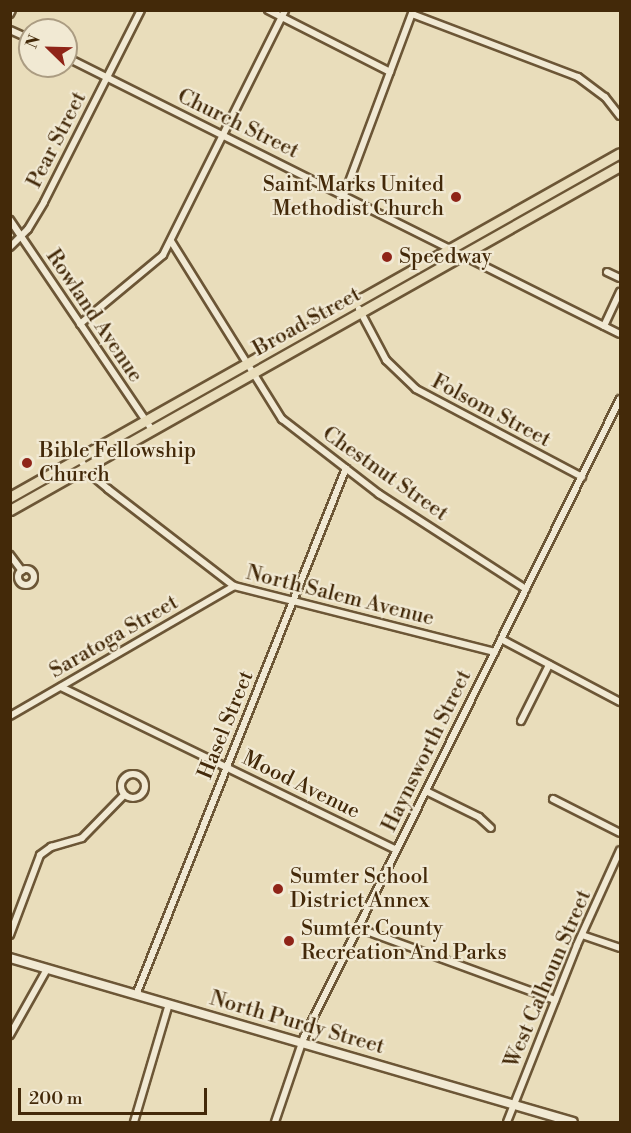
<!DOCTYPE html>
<html>
<head>
<meta charset="utf-8">
<style>
  body { margin:0 }
  #map { position:relative; width:631px; height:1133px; overflow:hidden; background:#e9ddbb; font-family:"Libre Bodoni",serif }
  div>[style] { position:absolute }
  .roads { filter:drop-shadow(2px 0 #6c5636) drop-shadow(-2px 0 #6c5636) drop-shadow(0 2px #6c5636) drop-shadow(0 -2px #6c5636) }
  .minor>* { height:6px; margin:-3px; padding:0 3px; transform-origin:3px; border-radius:3px; background:#f1e9d3 }
  .minor>.ring { margin:-3px; padding:0; box-sizing:content-box; background:none; border:6px solid #f1e9d3; border-radius:50% }
  .tertiary>* { height:8px; margin:-4px; padding:0 4px; transform-origin:4px; border-radius:4px; background:#f1e9d3 }
  .primary>* { height:9px; margin:-4.5px; padding:0 4.5px; transform-origin:4.5px; border-radius:4.5px; background:#e9ddbb }
  .dots>* { width:16px; height:16px; translate:-50% -50%; box-sizing:border-box; border:3px solid #f1e9d3; border-radius:50% }
  span { translate:-50% -50%; white-space:nowrap; text-align:center; line-height:1.15; -webkit-text-stroke:4.5px #f1e9d3; paint-order:stroke }
  .street-label { font-size:21px; color:#432909 }
  .poi-label { font-size:21px; color:#432909 }
  .right { translate:-100% -50%; text-align:right }
  .left { translate:0 -50%; text-align:left }
  .frame { position:absolute; inset:0; border:12px solid #432909; pointer-events:none }
  .north { position:absolute; left:18px; top:18px; width:60px; height:60px; box-sizing:border-box; background:#f1e9d3; border:2px solid #ab9c82; border-radius:50%; rotate:293deg; font-size:16px; font-weight:700; line-height:24px; text-align:center; color:#432909 }
  .north::after { content:''; display:block; margin:auto; width:21px; height:27px; background:#8f2418; clip-path:polygon(50% 0,100% 100%,50% 72%,0 100%) }
  .scale { position:absolute; left:18px; top:1088px; width:189px; height:27px; box-sizing:border-box; border:3px solid #432909; border-top:0; padding-left:8px; font-size:18px; line-height:21px; white-space:nowrap; color:#432909; -webkit-text-stroke:4px #f1e9d3; paint-order:stroke }
</style>
</head>
<body>
<div id="map">
  <div class="roads">
    <div class="minor">
      <div style="left:268px;top:10px;width:137px;rotate:26.9deg"></div>
      <div style="left:10px;top:14px;width:4px;rotate:-63deg"></div>
      <div style="left:412px;top:14px;width:178px;rotate:20.8deg"></div>
      <div style="left:578px;top:77px;width:34px;rotate:37deg"></div>
      <div style="left:605px;top:97px;width:24px;rotate:52deg"></div>
      <div style="left:10px;top:30px;width:22px;rotate:24deg"></div>
      <div style="left:66px;top:57px;width:619px;rotate:26.57deg"></div>
      <div style="left:344px;top:195px;width:197px;rotate:-69.5deg"></div>
      <div style="left:10px;top:220px;width:254px;rotate:55.9deg"></div>
      <div style="left:171px;top:241px;width:210px;rotate:58.1deg"></div>
      <div style="left:282px;top:419px;width:123px;rotate:37.7deg"></div>
      <div style="left:379px;top:494px;width:175px;rotate:32.9deg"></div>
      <div style="left:10px;top:247px;width:25px;rotate:-45deg"></div>
      <div style="left:28px;top:229px;width:31px;rotate:-59deg"></div>
      <div style="left:44px;top:202px;width:215px;rotate:-63.2deg"></div>
      <div style="left:607px;top:272px;width:14px;rotate:25deg"></div>
      <div style="left:359px;top:309px;width:58px;rotate:62.1deg"></div>
      <div style="left:386px;top:360px;width:42px;rotate:44deg"></div>
      <div style="left:416px;top:389px;width:188px;rotate:27.9deg"></div>
      <div style="left:80px;top:324px;width:108px;rotate:-39.7deg"></div>
      <div style="left:163px;top:255px;width:274px;rotate:-63.5deg"></div>
      <div style="left:604px;top:326px;width:38px;rotate:-65deg"></div>
      <div style="left:79px;top:458px;width:18px;rotate:56deg"></div>
      <div style="left:89px;top:473px;width:25px;rotate:40deg"></div>
      <div style="left:108px;top:489px;width:159px;rotate:37.6deg"></div>
      <div style="left:234px;top:586px;width:269px;rotate:14.2deg"></div>
      <div style="left:10px;top:555px;width:20px;rotate:53deg"></div>
      <div class="ring" style="left:18px;top:569px;width:10px;height:10px"></div>
      <div style="left:501px;top:639px;width:135px;rotate:27.9deg"></div>
      <div style="left:61px;top:687px;width:373px;rotate:25.9deg"></div>
      <div style="left:10px;top:716px;width:259px;rotate:-30.1deg"></div>
      <div style="left:521px;top:721px;width:63px;rotate:-63.4deg"></div>
      <div class="ring" style="left:121px;top:774px;width:18px;height:18px"></div>
      <div style="left:426px;top:791px;width:59px;rotate:26.1deg"></div>
      <div style="left:479px;top:817px;width:16px;rotate:43deg"></div>
      <div style="left:553px;top:799px;width:75px;rotate:26.9deg"></div>
      <div style="left:358px;top:928px;width:210px;rotate:20.1deg"></div>
      <div style="left:10px;top:935px;width:85px;rotate:-69.4deg"></div>
      <div style="left:40px;top:855px;width:14px;rotate:-36deg"></div>
      <div style="left:51px;top:847px;width:32px;rotate:-16deg"></div>
      <div style="left:82px;top:838px;width:60px;rotate:-45.7deg"></div>
      <div style="left:582px;top:935px;width:40px;rotate:18.9deg"></div>
      <div style="left:136px;top:995px;width:567px;rotate:-68.27deg"></div>
      <div style="left:10px;top:1035px;width:76px;rotate:-60.7deg"></div>
      <div style="left:134px;top:1122px;width:123px;rotate:-73.5deg"></div>
      <div style="left:275px;top:1122px;width:90px;rotate:-71.2deg"></div>
      <div style="left:304px;top:1037px;width:712px;rotate:-63.65deg"></div>
      <div style="left:507px;top:1122px;width:190px;rotate:-68.4deg"></div>
      <div style="left:577px;top:945px;width:104px;rotate:-65.6deg"></div>
    </div>
    <div class="tertiary">
      <div style="left:10px;top:958px;width:586px;rotate:16.24deg"></div>
    </div>
    <div class="primary">
      <div style="left:10px;top:497px;width:700px;rotate:-29.42deg"></div>
      <div style="left:10px;top:510px;width:700px;rotate:-29.42deg"></div>
    </div>
  </div>
  <div class="dots">
    <div style="left:456px;top:197px;background:#8f2418"></div>
    <div style="left:387px;top:257px;background:#8f2418"></div>
    <div style="left:27px;top:463px;background:#8f2418"></div>
    <div style="left:278px;top:889px;background:#8f2418"></div>
    <div style="left:289px;top:941px;background:#8f2418"></div>
  </div>
  <div class="street-label">
    <span style="left:238px;top:124px;rotate:26deg">Church Street</span>
    <span style="left:57px;top:140px;rotate:-63deg">Pear Street</span>
    <span style="left:94px;top:316px;rotate:56deg">Rowland Avenue</span>
    <span style="left:307px;top:322px;rotate:-29deg">Broad Street</span>
    <span style="left:491px;top:411px;rotate:28deg">Folsom Street</span>
    <span style="left:385px;top:474px;rotate:35deg">Chestnut Street</span>
    <span style="left:340px;top:596px;rotate:14deg">North Salem Avenue</span>
    <span style="left:114px;top:637px;rotate:-30deg">Saratoga Street</span>
    <span style="left:226px;top:725px;rotate:-68deg">Hasel Street</span>
    <span style="left:427px;top:751px;rotate:-64deg">Haynsworth Street</span>
    <span style="left:301px;top:785px;rotate:26deg">Mood Avenue</span>
    <span style="left:548px;top:979px;rotate:-67deg">West Calhoun Street</span>
    <span style="left:297px;top:1023px;rotate:16deg">North Purdy Street</span>
  </div>
  <div class="poi-label">
    <span class="right" style="left:444px;top:197px">Saint Marks United<br>Methodist Church</span>
    <span class="left" style="left:399px;top:257px">Speedway</span>
    <span class="left" style="left:39px;top:463px">Bible Fellowship<br>Church</span>
    <span class="left" style="left:290px;top:889px">Sumter School<br>District Annex</span>
    <span class="left" style="left:301px;top:941px">Sumter County<br>Recreation And Parks</span>
  </div>
  <div class="frame"></div>
  <div class="north">N</div>
  <div class="scale">200 m</div>
</div>
</body>
</html>
